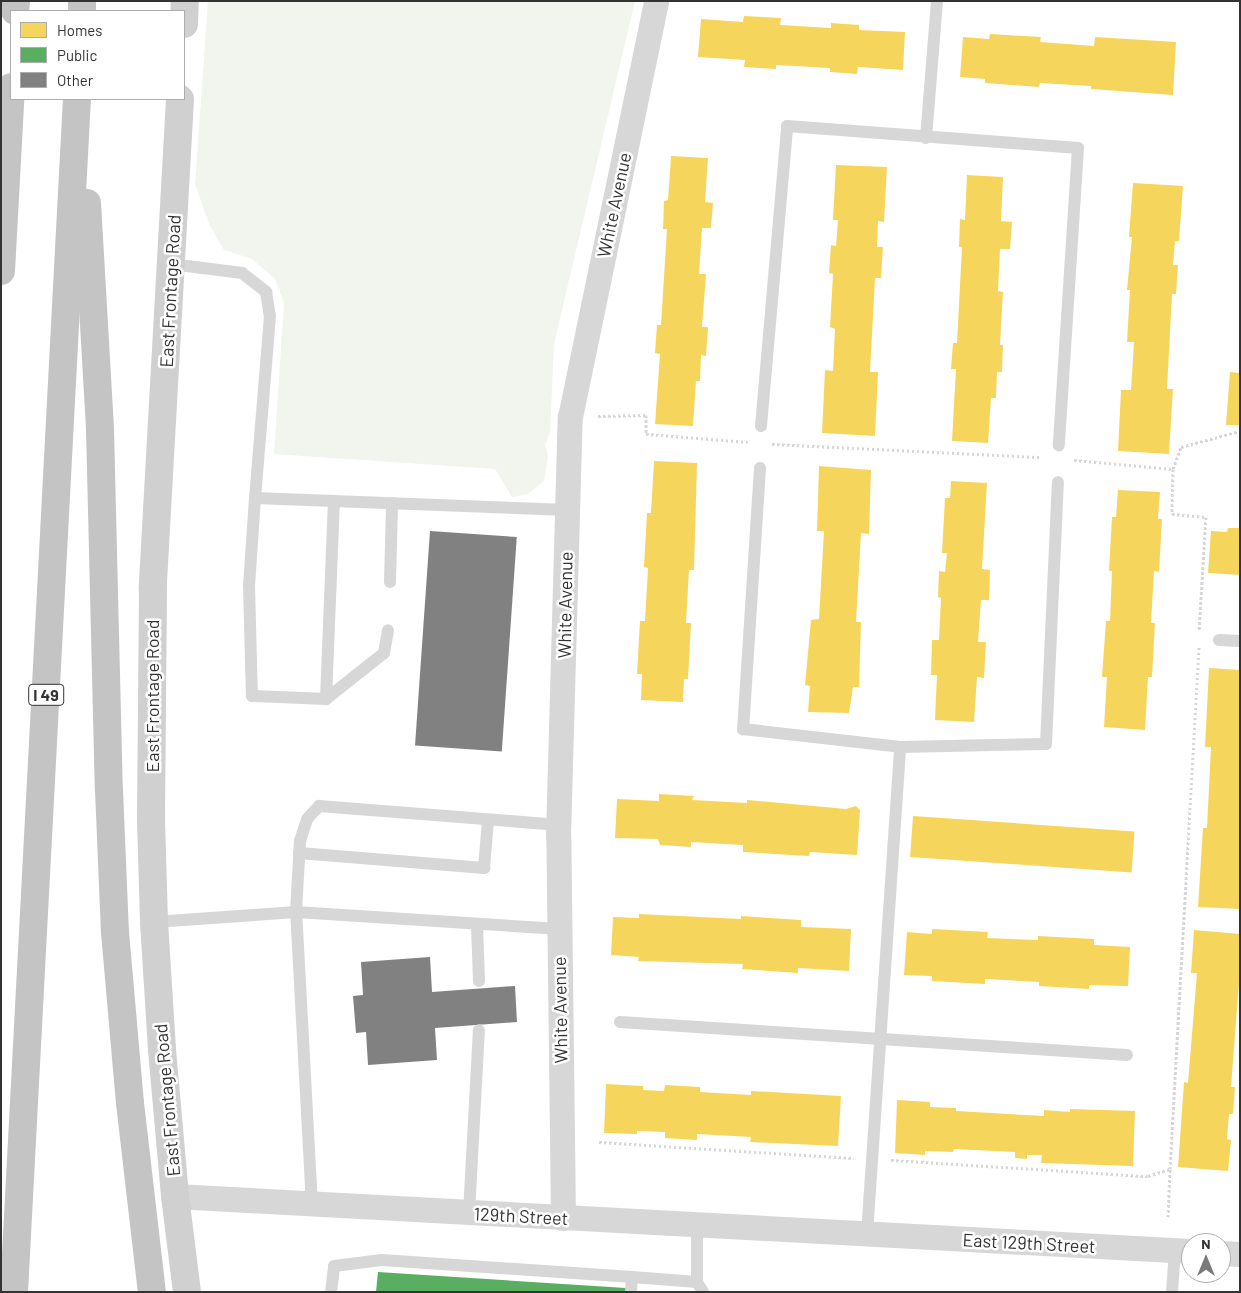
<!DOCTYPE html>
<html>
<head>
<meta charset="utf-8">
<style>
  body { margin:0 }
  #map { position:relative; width:1241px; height:1293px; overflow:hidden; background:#fff; font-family:Barlow,sans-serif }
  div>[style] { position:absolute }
  .green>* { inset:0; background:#f1f5ed }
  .homes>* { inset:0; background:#f6d55c; transform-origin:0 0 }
  .public>* { inset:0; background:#5aae61 }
  .building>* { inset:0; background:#818181; transform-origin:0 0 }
  .path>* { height:3px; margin-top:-1.5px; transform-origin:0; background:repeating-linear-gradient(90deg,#d6d6d6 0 2.5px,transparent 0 5px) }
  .lane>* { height:12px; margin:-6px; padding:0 6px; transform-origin:6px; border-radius:6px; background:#d7d7d7 }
  .street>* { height:25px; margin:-12.5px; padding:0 12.5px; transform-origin:12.5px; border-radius:12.5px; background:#d7d7d7 }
  .secondary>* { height:28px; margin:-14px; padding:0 14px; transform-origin:14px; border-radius:14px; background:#d0d0d0 }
  .highway>* { height:28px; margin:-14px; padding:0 14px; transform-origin:14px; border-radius:14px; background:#c4c4c4 }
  span { translate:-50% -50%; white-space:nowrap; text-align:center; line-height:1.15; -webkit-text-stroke:5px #fff; paint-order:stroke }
  .shield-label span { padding:1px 4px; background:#fff; border:1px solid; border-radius:4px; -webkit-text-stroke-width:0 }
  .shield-label { font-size:16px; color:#333; font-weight:700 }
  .street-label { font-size:18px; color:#333 }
  .frame { position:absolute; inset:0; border:2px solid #333; pointer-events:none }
  .legend { position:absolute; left:10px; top:10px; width:175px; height:90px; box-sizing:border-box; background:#fff; border:1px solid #adadad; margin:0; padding:6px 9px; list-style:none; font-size:15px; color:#333 }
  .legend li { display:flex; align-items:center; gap:10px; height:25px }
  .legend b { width:25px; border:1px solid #adadad }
  .north { position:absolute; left:1181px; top:1233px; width:50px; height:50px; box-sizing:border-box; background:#fff; border:1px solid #adadad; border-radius:50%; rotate:0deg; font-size:14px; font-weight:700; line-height:20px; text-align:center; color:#333 }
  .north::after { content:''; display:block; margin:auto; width:18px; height:22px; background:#7a7a7a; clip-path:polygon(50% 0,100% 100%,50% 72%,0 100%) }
</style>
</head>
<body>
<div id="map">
  <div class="green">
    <div style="clip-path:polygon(208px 1px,635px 1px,554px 344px,550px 433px,545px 445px,548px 456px,544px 481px,528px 494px,512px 497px,495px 469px,274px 454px,284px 303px,275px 279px,252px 259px,224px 250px,210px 226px,195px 184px)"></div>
  </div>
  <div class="homes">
    <div style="clip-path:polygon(744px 16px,781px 18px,780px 25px,831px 28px,831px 23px,859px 25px,859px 30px,905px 32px,903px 70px,858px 67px,857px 74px,830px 72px,830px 68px,776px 65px,776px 69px,744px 67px,745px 60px,698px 57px,701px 19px,743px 22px)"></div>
    <div style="clip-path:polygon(990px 34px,1041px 37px,1040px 42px,1094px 46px,1095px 37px,1176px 42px,1173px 95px,1091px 89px,1091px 86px,1040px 83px,1039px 87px,985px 83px,985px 79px,960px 77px,963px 37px,989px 39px)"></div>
    <div style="clip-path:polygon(671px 156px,708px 158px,705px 202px,713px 203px,711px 228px,702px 228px,699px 274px,706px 274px,702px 327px,708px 327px,706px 356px,701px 355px,700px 381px,696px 381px,693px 426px,655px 424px,660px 354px,655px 353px,657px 325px,661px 325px,667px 229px,663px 229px,664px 201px,668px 200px)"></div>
    <div style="clip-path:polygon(836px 165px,887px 167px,884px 222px,878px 221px,877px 247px,883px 247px,881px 278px,875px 278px,870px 372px,878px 372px,875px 436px,822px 433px,825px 370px,833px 371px,835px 329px,830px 327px,833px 274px,829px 273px,831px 245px,836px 246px,838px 220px,833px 220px)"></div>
    <div style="clip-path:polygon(967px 175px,1003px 177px,1001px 221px,1012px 222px,1010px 249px,1000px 249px,998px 291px,1003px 292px,1000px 345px,1003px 345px,1002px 372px,997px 372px,996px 398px,991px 398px,988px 443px,952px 441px,956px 369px,951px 369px,953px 343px,957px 343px,962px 247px,959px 247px,960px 219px,965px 220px)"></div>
    <div style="clip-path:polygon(1133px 183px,1183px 186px,1179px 241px,1175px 241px,1173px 265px,1178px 265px,1176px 294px,1172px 294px,1167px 389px,1173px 389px,1169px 454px,1118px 451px,1121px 390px,1131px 390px,1134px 342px,1127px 342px,1130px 290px,1127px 290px,1132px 237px,1129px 237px)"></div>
    <div style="clip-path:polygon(1230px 372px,1240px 373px,1240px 425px,1226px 425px)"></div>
    <div style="clip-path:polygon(654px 461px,697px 463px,694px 570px,689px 570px,686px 623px,691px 623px,688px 679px,684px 679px,683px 702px,641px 700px,642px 674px,637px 674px,640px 621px,645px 621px,648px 568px,644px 567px,647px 513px,651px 513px)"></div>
    <div style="clip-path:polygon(819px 466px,871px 470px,869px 534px,861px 533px,856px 622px,861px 622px,859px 687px,853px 687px,849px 713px,808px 712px,810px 686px,805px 685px,811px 620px,819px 619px,824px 531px,817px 531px)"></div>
    <div style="clip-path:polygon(951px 481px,987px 483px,982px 569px,990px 570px,989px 600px,981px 600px,978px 642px,986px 642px,984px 678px,977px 677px,974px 722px,935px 720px,937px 675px,931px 675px,932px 640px,939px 640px,941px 598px,938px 597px,939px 571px,945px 572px,947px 553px,942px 553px,945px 498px,950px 498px)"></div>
    <div style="clip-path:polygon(1118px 490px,1160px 492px,1158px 519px,1162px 519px,1159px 572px,1154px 571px,1151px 623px,1155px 623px,1152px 677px,1148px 677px,1145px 730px,1104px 727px,1107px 677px,1102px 677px,1106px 621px,1110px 621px,1112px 571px,1109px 571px,1112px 517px,1116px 517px)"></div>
    <div style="clip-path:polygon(1228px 528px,1240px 528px,1240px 575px,1208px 573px,1211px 531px,1227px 532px)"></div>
    <div style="clip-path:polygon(1209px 668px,1240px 670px,1240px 909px,1198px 907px,1203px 828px,1207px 828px,1211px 747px,1205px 747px)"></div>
    <div style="clip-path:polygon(659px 794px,694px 796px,692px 800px,747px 803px,747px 800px,846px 809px,856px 806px,860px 810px,857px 855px,810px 852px,809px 856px,743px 852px,743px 845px,691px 842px,691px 847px,660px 845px,658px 839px,615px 838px,617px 799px,659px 801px)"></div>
    <div style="left:913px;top:816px;width:222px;height:41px;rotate:4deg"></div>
    <div style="clip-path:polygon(639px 914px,741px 919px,741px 916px,801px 920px,801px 927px,851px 929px,849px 971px,798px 968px,798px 973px,742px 969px,743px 964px,638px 961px,639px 957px,611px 955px,613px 917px,639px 918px)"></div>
    <div style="clip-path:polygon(932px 929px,988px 932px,987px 938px,1038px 940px,1038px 936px,1094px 939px,1094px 945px,1130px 947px,1128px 986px,1089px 985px,1089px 989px,1039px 986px,1039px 982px,985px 979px,985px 984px,932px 981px,932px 976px,904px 975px,907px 932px,932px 934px)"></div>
    <div style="clip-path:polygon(1194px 930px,1240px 934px,1240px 969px,1231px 1087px,1235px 1087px,1233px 1114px,1229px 1114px,1227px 1139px,1231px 1140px,1228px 1171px,1178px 1167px,1184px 1082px,1188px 1083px,1197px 973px,1191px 973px)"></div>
    <div style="clip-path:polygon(606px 1084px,643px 1086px,643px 1090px,664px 1091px,665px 1085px,700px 1087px,700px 1092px,751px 1095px,751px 1091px,841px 1096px,838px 1146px,750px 1142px,751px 1137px,697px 1134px,697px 1140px,665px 1138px,665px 1132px,637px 1131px,637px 1134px,604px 1133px)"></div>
    <div style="clip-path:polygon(897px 1100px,930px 1102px,930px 1107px,956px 1108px,956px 1111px,1044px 1116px,1044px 1110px,1070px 1112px,1070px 1109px,1135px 1111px,1133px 1166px,1041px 1163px,1042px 1155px,1027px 1155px,1027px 1159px,1015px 1158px,1015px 1152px,954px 1149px,953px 1152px,925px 1151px,925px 1155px,895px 1153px)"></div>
  </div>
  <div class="public">
    <div style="clip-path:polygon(378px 1272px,626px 1288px,626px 1292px,376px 1292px)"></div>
  </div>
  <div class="building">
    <div style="left:430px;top:531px;width:87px;height:215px;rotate:4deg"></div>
    <div style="clip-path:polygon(430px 957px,432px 992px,515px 986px,517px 1022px,435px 1028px,437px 1060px,368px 1065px,366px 1032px,356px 1033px,353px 996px,363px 995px,361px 962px)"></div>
  </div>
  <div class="path">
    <div style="left:598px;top:416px;width:48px;rotate:-1.2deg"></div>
    <div style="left:646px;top:415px;width:19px;rotate:90deg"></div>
    <div style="left:646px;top:434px;width:102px;rotate:4.5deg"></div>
    <div style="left:772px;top:444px;width:270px;rotate:2.8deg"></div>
    <div style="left:1074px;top:460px;width:99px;rotate:5.2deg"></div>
    <div style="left:1173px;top:469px;width:23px;rotate:-70deg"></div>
    <div style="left:1181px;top:447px;width:61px;rotate:-15.2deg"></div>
    <div style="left:1173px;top:469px;width:45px;rotate:91.3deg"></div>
    <div style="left:1172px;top:514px;width:34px;rotate:5deg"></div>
    <div style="left:1206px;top:517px;width:113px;rotate:93.5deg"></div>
    <div style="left:599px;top:1142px;width:255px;rotate:3.6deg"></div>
    <div style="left:891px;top:1160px;width:257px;rotate:3.6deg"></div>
    <div style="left:1148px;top:1176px;width:23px;rotate:-18deg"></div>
    <div style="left:1170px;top:1169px;width:523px;rotate:-86.82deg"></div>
    <div style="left:1168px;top:1217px;width:48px;rotate:-87.6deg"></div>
  </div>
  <div class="lane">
    <div style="left:926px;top:138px;width:137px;rotate:-85.4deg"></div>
    <div style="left:171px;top:264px;width:72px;rotate:7.2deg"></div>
    <div style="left:242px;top:273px;width:31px;rotate:38deg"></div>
    <div style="left:266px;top:292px;width:24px;rotate:81deg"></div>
    <div style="left:270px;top:316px;width:183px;rotate:94.7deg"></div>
    <div style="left:255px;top:498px;width:312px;rotate:2.2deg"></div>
    <div style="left:761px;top:426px;width:301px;rotate:-85deg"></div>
    <div style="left:787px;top:126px;width:292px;rotate:4.3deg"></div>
    <div style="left:1078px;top:148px;width:298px;rotate:93.7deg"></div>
    <div style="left:760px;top:468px;width:262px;rotate:93.7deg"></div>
    <div style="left:743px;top:729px;width:158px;rotate:6.5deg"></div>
    <div style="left:900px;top:747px;width:146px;rotate:-1.2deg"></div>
    <div style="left:1046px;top:744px;width:262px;rotate:-87.4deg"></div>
    <div style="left:255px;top:498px;width:87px;rotate:93.9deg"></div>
    <div style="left:249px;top:585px;width:111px;rotate:88.5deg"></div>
    <div style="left:252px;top:696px;width:74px;rotate:2.3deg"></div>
    <div style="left:326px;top:699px;width:198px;rotate:-87.7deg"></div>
    <div style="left:390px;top:582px;width:79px;rotate:-88.5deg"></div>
    <div style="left:1219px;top:640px;width:21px;rotate:3deg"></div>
    <div style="left:326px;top:699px;width:74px;rotate:-38.4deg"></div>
    <div style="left:384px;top:653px;width:23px;rotate:-80deg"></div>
    <div style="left:299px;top:853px;width:186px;rotate:4.6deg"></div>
    <div style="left:484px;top:868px;width:48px;rotate:-85.2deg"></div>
    <div style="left:154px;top:922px;width:142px;rotate:-4deg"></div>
    <div style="left:296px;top:912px;width:264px;rotate:3.7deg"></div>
    <div style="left:477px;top:924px;width:57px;rotate:88deg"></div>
    <div style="left:620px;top:1022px;width:508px;rotate:3.72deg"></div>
    <div style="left:312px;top:1205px;width:293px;rotate:-93.1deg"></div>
    <div style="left:296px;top:912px;width:71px;rotate:-86.8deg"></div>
    <div style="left:300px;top:841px;width:23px;rotate:-72deg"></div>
    <div style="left:307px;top:819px;width:18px;rotate:-47deg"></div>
    <div style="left:319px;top:806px;width:241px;rotate:4.5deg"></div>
    <div style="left:469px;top:1213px;width:183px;rotate:-86.9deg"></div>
    <div style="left:867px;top:1234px;width:488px;rotate:-86.1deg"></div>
    <div style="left:632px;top:1277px;width:65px;rotate:4.4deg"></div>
    <div style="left:697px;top:1282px;width:12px;rotate:59deg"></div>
    <div style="left:697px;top:1282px;width:57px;rotate:-90deg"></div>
    <div style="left:331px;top:1292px;width:26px;rotate:-83deg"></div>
    <div style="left:334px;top:1266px;width:48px;rotate:-7.1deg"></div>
    <div style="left:382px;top:1260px;width:251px;rotate:3.9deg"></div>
    <div style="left:632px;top:1277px;width:15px;rotate:94deg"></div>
    <div style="left:1172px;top:1292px;width:42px;rotate:-85.9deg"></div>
  </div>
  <div class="street">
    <div style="left:175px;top:1196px;width:1017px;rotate:3.1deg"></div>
    <div style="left:563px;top:1218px;width:382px;rotate:-90.7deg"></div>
    <div style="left:558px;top:836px;width:419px;rotate:-88.4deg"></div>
    <div style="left:570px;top:417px;width:425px;rotate:-78.3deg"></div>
    <div style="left:1221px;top:1253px;width:19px;rotate:3deg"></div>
  </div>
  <div class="secondary">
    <div style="left:184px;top:24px;width:23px;rotate:-88deg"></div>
    <div style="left:180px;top:99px;width:491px;rotate:93.2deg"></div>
    <div style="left:153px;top:589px;width:231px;rotate:90.5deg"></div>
    <div style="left:151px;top:820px;width:102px;rotate:88.3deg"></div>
    <div style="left:154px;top:922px;width:128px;rotate:86.4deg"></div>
    <div style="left:162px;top:1050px;width:147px;rotate:84.9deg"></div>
    <div style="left:175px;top:1196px;width:97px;rotate:82.9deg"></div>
  </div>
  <div class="highway">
    <div style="left:15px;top:11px;width:10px;rotate:-84deg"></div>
    <div style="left:82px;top:11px;width:10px;rotate:-90deg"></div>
    <div style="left:87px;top:203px;width:226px;rotate:86.7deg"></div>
    <div style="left:100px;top:429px;width:361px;rotate:88.6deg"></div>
    <div style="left:109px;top:790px;width:142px;rotate:87.6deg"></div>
    <div style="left:115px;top:932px;width:172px;rotate:85deg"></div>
    <div style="left:130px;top:1103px;width:190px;rotate:83.4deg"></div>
    <div style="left:1px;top:271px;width:184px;rotate:-86.9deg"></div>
    <div style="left:14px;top:1292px;width:1195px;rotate:-86.98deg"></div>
  </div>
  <div class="shield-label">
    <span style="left:46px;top:695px">I 49</span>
  </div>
  <div class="street-label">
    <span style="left:614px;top:205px;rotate:-78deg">White Avenue</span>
    <span style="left:170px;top:291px;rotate:-87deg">East Frontage Road</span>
    <span style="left:565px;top:605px;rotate:-89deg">White Avenue</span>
    <span style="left:152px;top:696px;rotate:-90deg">East Frontage Road</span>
    <span style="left:560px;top:1010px;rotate:-91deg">White Avenue</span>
    <span style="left:167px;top:1100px;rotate:-95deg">East Frontage Road</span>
    <span style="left:521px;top:1216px;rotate:3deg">129th Street</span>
    <span style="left:1029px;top:1243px;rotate:3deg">East 129th Street</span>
  </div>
  <div class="frame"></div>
  <ul class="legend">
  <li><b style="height:14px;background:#f6d55c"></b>Homes</li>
  <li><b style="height:14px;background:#5aae61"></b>Public</li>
  <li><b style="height:14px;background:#818181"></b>Other</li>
  </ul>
  <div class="north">N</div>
</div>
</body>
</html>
